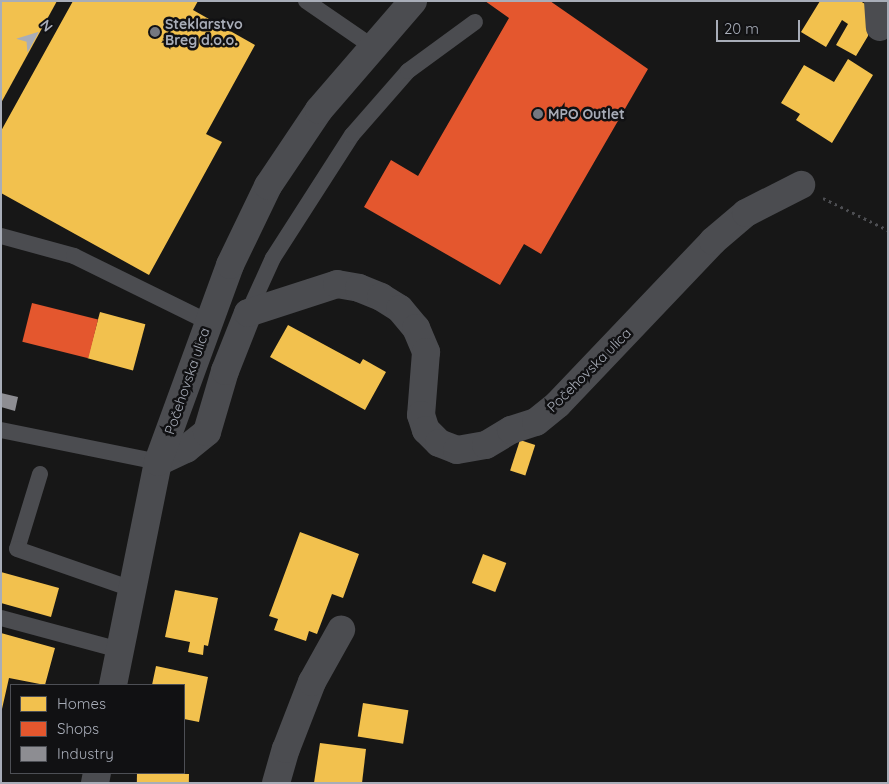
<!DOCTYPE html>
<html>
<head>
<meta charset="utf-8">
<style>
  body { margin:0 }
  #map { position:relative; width:889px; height:784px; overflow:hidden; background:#171717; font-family:Quicksand,sans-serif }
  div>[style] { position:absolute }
  .homes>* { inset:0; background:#f2c14e; transform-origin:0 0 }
  .shops>* { inset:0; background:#e4572e; transform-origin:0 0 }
  .industry>* { inset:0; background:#8d8d92 }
  .path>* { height:3px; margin-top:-1.5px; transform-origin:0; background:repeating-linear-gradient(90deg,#4d4e52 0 2.5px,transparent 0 6.5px) }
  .lane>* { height:16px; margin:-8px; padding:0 8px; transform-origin:8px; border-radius:8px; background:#4b4c50 }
  .street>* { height:28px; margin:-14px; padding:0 14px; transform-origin:14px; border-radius:14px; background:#4b4c50 }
  .dots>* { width:14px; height:14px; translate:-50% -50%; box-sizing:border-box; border:2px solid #111113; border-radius:50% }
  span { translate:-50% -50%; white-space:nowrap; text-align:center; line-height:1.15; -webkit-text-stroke:5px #111113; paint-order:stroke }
  .poi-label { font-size:14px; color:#a8adb8; font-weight:700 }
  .left { translate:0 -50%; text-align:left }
  .street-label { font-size:14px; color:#a8adb8 }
  .frame { position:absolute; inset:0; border:2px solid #a8adb8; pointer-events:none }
  .legend { position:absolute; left:10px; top:684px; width:175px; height:90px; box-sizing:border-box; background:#111113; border:1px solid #4d4f55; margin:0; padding:6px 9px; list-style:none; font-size:15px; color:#a8adb8 }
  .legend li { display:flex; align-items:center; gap:10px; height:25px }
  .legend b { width:25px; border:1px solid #4d4f55 }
  .north { position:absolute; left:10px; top:10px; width:50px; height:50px; -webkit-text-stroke:4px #111113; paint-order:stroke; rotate:51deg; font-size:14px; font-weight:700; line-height:20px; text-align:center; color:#a8adb8 }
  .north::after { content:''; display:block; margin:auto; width:18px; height:22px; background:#a8adb8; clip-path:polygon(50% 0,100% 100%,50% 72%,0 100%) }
  .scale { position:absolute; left:716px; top:20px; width:84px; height:22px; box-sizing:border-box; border:2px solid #a8adb8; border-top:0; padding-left:6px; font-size:15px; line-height:18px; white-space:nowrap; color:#a8adb8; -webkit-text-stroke:4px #111113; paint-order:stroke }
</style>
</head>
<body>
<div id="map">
  <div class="homes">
    <div style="clip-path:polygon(1px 1px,57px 1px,1px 103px)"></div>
    <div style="clip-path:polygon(73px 1px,198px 1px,193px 10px,255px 45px,206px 134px,222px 142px,149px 275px,1px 193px,1px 131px)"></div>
    <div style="clip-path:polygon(820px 1px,860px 1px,867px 5px,868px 36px,856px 56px,836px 45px,848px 24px,842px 20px,826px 47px,801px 32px)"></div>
    <div style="clip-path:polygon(848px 59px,873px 75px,832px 143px,796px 120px,800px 114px,781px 103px,804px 65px,834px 82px)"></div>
    <div style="left:100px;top:312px;width:47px;height:48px;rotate:15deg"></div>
    <div style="clip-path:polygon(288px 325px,360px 364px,363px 359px,386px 372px,365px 410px,270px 357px)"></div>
    <div style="left:520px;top:440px;width:16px;height:32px;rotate:18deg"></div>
    <div style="clip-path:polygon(300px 532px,359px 554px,343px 598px,332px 594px,317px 634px,309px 631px,306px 641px,274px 630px,278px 619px,269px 616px)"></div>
    <div style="left:483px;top:554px;width:25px;height:31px;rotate:21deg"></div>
    <div style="clip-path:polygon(1px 572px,59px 588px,51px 617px,1px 603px)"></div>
    <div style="clip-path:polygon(175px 590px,218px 598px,208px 646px,204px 645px,203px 655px,188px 652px,190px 642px,165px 637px)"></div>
    <div style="clip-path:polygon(1px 633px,55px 648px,45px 685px,9px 678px,2px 709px)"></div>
    <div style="clip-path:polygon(156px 666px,208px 677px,199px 722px,184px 719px,184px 685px,152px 685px)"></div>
    <div style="left:363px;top:703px;width:46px;height:34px;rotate:9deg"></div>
    <div style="clip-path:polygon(320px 743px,366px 749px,362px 783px,314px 783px)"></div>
    <div style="left:137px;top:773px;width:52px;height:10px;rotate:1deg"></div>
  </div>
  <div class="shops">
    <div style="clip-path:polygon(485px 1px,550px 1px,648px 69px,541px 254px,524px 244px,500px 285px,364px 207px,391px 160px,418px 176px,509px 18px)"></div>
    <div style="left:32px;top:303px;width:68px;height:40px;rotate:14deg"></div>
  </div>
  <div class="industry">
    <div style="clip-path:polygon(1px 393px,18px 397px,15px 411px,1px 407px)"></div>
  </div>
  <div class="path">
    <div style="left:823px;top:198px;width:72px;rotate:26.2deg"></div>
  </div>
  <div class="lane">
    <div style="left:306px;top:1px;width:81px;rotate:34.5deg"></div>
    <div style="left:1px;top:236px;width:76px;rotate:15.3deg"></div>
    <div style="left:74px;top:256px;width:149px;rotate:26.2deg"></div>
    <div style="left:248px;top:313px;width:60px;rotate:-65.6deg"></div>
    <div style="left:273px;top:258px;width:146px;rotate:-57.3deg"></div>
    <div style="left:352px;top:135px;width:85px;rotate:-48.8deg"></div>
    <div style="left:408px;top:71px;width:83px;rotate:-36.2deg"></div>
    <div style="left:1px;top:430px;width:160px;rotate:11.5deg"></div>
    <div style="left:40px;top:474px;width:78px;rotate:107deg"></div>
    <div style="left:17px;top:549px;width:122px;rotate:19.2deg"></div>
    <div style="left:1px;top:618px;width:123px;rotate:15.1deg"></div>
  </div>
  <div class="street">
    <div style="left:878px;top:1px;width:26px;rotate:86deg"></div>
    <div style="left:158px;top:462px;width:31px;rotate:-25deg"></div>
    <div style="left:186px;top:449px;width:27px;rotate:-39deg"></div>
    <div style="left:207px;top:432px;width:64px;rotate:-73.6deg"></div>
    <div style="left:225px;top:371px;width:62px;rotate:-68.4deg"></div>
    <div style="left:248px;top:313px;width:94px;rotate:-18deg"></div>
    <div style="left:337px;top:284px;width:22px;rotate:10deg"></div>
    <div style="left:359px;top:288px;width:24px;rotate:22deg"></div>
    <div style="left:381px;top:297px;width:22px;rotate:32deg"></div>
    <div style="left:400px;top:309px;width:25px;rotate:50deg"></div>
    <div style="left:416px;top:328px;width:26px;rotate:67deg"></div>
    <div style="left:426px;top:352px;width:63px;rotate:94.5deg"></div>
    <div style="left:421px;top:415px;width:16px;rotate:72deg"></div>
    <div style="left:426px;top:430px;width:18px;rotate:45deg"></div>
    <div style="left:439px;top:443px;width:19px;rotate:21deg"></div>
    <div style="left:457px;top:450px;width:29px;rotate:-10deg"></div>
    <div style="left:486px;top:445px;width:29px;rotate:-31deg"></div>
    <div style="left:511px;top:430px;width:26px;rotate:-18deg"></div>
    <div style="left:536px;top:422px;width:28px;rotate:-39deg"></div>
    <div style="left:558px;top:404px;width:225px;rotate:-46.4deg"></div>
    <div style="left:713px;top:241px;width:43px;rotate:-40.3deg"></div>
    <div style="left:746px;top:213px;width:62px;rotate:-27deg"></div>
    <div style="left:113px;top:685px;width:227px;rotate:-78.6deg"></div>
    <div style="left:158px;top:462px;width:210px;rotate:-69.9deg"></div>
    <div style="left:230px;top:265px;width:88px;rotate:-64.3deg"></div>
    <div style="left:268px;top:186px;width:92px;rotate:-56.1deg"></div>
    <div style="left:319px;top:110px;width:144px;rotate:-49.2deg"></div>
    <div style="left:95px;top:783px;width:10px;rotate:-79deg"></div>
    <div style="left:276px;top:783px;width:35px;rotate:-74deg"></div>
    <div style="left:286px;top:749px;width:72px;rotate:-68.8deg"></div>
    <div style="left:312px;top:682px;width:60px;rotate:-60.9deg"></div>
  </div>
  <div class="dots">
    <div style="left:155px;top:32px;background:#757880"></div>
    <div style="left:538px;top:114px;background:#757880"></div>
  </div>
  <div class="poi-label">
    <span class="left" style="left:165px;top:32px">Steklarstvo<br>Breg d.o.o.</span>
    <span class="left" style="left:548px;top:114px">MPO Outlet</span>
  </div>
  <div class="street-label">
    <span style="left:589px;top:370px;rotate:-45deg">Počehovska ulica</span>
    <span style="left:187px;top:381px;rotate:-71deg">Počehovska ulica</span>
  </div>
  <div class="frame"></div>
  <ul class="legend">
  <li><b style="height:14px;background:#f2c14e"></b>Homes</li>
  <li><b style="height:14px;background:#e4572e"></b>Shops</li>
  <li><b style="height:14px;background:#8d8d92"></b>Industry</li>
  </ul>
  <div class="north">N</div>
  <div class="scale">20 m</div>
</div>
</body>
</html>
